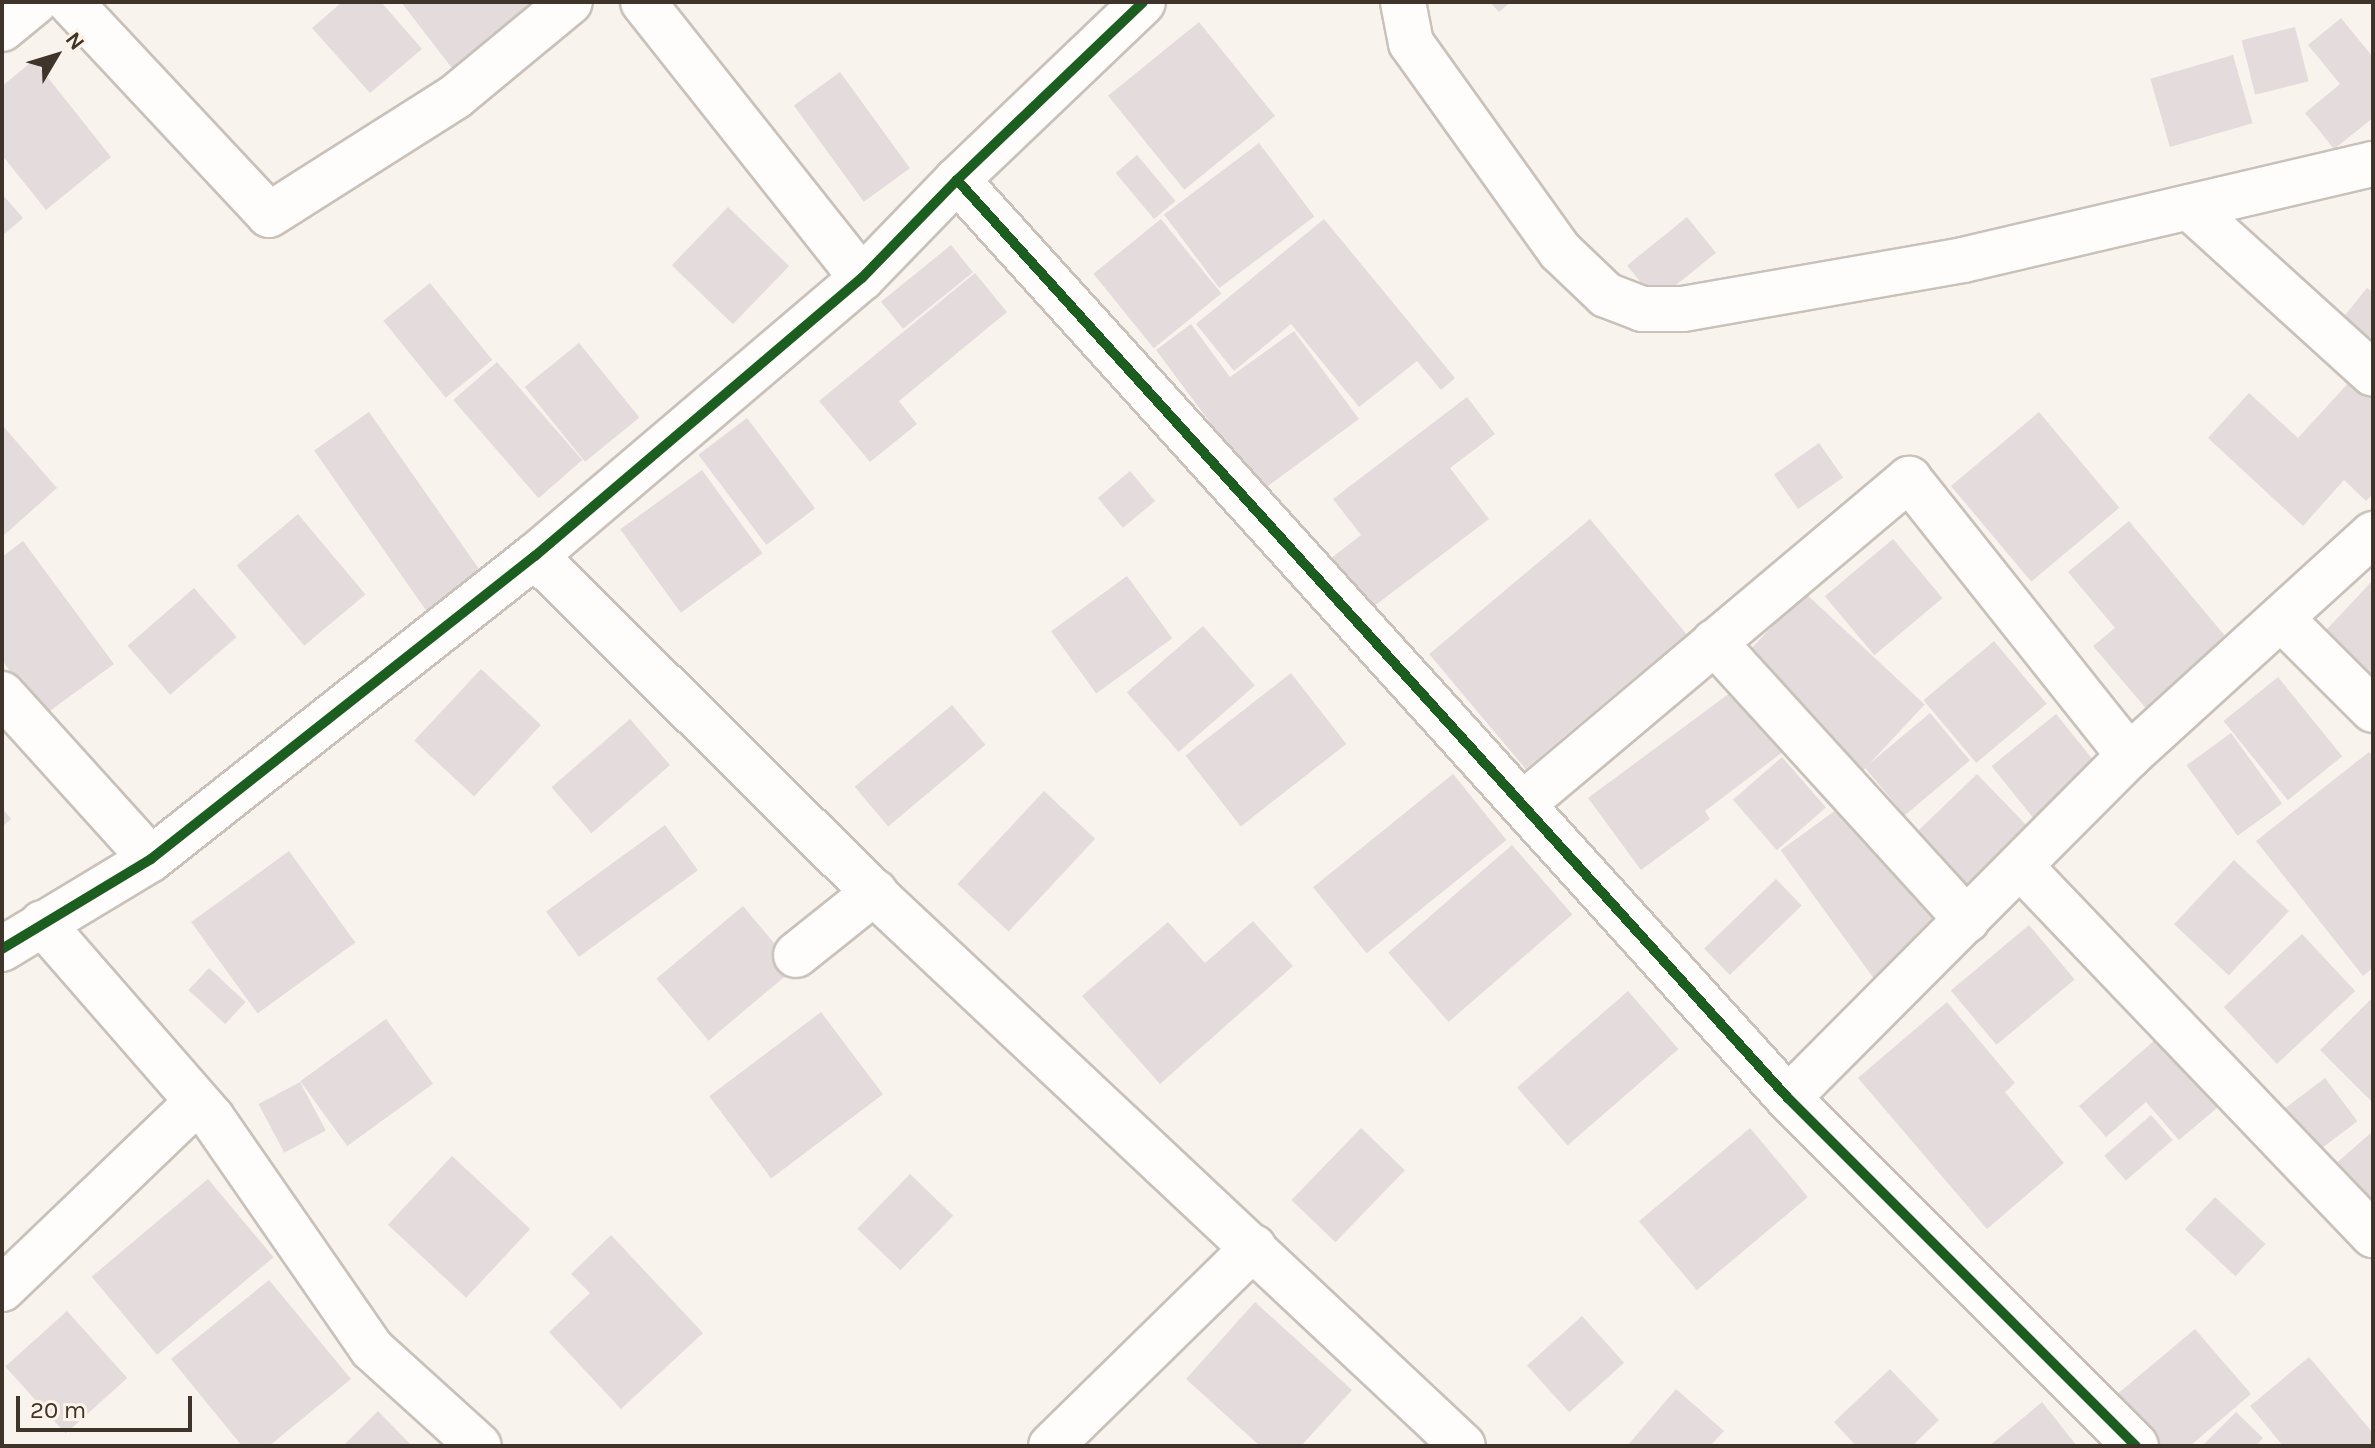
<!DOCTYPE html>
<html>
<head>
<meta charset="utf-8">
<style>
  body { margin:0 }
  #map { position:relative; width:2375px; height:1448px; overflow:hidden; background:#f9f3ee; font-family:Karla,sans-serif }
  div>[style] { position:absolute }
  .building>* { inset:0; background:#e4dbdc; transform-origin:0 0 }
  .roads { filter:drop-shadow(2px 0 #c9c1ba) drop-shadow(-2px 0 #c9c1ba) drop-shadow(0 2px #c9c1ba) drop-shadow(0 -2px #c9c1ba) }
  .minor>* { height:44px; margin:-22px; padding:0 22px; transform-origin:22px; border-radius:22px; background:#fefdfc }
  .tertiary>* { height:44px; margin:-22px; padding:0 22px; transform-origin:22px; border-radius:22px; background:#fefdfc }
  .cycleway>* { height:10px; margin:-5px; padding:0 5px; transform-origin:5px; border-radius:5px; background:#1b5e20 }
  span { translate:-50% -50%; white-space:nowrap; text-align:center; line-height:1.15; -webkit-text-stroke:8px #fef3e9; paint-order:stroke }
  .frame { position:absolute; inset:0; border:4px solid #3e342a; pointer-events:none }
  .north { position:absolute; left:16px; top:16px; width:80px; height:80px; -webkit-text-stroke:6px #fef3e9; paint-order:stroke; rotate:52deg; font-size:22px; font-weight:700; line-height:32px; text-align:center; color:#3e342a }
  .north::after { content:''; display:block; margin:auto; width:28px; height:36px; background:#3e342a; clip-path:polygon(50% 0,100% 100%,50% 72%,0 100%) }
  .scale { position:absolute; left:16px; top:1396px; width:176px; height:36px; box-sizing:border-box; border:4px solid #3e342a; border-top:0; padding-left:10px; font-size:24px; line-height:28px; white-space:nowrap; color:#3e342a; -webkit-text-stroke:6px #fef3e9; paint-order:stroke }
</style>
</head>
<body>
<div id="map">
  <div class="building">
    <div style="clip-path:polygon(342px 2px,381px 2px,422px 49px,370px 93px,312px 28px)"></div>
    <div style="clip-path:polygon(401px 2px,547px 2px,458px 76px)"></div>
    <div style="clip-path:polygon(1490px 2px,1511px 2px,1499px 12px)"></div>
    <div style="clip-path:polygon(2341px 18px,2373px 57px,2373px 118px,2334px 149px,2305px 113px,2340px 84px,2308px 45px)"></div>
    <div style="left:1199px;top:22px;width:121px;height:117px;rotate:51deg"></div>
    <div style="left:2295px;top:27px;width:56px;height:55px;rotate:76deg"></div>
    <div style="left:2233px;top:55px;width:71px;height:86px;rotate:74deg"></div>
    <div style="clip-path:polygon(34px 60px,111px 157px,46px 210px,2px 155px,2px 86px)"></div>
    <div style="left:840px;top:72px;width:119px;height:57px;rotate:54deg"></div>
    <div style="left:1259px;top:143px;width:92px;height:119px;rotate:53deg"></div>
    <div style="left:1137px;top:155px;width:60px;height:28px;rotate:50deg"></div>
    <div style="clip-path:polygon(2px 194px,23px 218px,2px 236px)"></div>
    <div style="left:728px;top:207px;width:85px;height:81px;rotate:44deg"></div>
    <div style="left:1687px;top:217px;width:46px;height:77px;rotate:51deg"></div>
    <div style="left:1161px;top:219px;width:96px;height:87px;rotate:51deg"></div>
    <div style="clip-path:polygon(1324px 219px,1455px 378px,1441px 390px,1417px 361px,1359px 407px,1291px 324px,1234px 371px,1196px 324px)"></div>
    <div style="left:951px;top:245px;width:35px;height:90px;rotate:51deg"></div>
    <div style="clip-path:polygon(975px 273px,1007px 312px,899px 401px,917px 424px,870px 462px,819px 401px)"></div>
    <div style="left:430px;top:283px;width:99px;height:60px;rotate:51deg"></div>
    <div style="clip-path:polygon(2367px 288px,2373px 292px,2373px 363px,2333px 330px)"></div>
    <div style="clip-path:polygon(1191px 324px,1230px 377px,1294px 331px,1359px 419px,1261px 491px,1156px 350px)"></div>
    <div style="left:579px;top:343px;width:96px;height:70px;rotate:51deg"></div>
    <div style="left:497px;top:362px;width:130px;height:58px;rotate:49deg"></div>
    <div style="clip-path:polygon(2361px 369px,2373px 380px,2373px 494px,2366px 501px,2344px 480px,2303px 526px,2208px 438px,2249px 393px,2298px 438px)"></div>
    <div style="clip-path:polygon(1467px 397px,1495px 434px,1450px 468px,1489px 519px,1369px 610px,1330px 559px,1361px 535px,1333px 499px)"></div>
    <div style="left:369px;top:412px;width:199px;height:67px;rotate:55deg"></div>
    <div style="left:2039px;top:412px;width:125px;height:115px;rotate:50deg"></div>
    <div style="left:747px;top:418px;width:113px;height:61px;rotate:53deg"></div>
    <div style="clip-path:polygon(2px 425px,57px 488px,2px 537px)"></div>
    <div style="left:1819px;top:443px;width:42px;height:55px;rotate:55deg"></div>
    <div style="left:702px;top:470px;width:103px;height:101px;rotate:54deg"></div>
    <div style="left:1130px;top:471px;width:39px;height:42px;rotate:50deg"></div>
    <div style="left:298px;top:514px;width:105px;height:80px;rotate:50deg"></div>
    <div style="left:1590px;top:519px;width:150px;height:210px;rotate:50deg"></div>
    <div style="clip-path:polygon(2129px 521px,2231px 643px,2149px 712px,2093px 646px,2115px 628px,2068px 572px)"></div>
    <div style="left:1893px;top:539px;width:77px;height:89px;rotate:50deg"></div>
    <div style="clip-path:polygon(23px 541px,114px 664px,43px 716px,2px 660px,2px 557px)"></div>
    <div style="left:1127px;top:576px;width:77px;height:94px;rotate:54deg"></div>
    <div style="clip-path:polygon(2373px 580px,2373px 694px,2316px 641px)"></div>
    <div style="left:194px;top:588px;width:65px;height:88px;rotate:49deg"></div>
    <div style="left:1804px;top:592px;width:165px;height:93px;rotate:43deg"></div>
    <div style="left:1203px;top:626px;width:79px;height:101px;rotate:49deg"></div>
    <div style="left:1994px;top:641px;width:82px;height:92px;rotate:50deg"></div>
    <div style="left:481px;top:669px;width:82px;height:98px;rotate:43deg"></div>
    <div style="left:1291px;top:673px;width:90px;height:134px;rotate:52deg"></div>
    <div style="left:2278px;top:677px;width:102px;height:70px;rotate:51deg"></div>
    <div style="clip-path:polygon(1738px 687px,1784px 751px,1705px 811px,1710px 819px,1641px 870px,1588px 798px)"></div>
    <div style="left:952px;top:705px;width:52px;height:127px;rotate:50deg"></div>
    <div style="left:1930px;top:713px;width:62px;height:85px;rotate:50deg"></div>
    <div style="left:2056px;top:714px;width:71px;height:83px;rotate:51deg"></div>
    <div style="left:630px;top:719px;width:61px;height:104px;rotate:49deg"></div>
    <div style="left:2231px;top:733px;width:87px;height:55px;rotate:54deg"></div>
    <div style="clip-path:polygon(2369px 752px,2373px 756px,2373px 968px,2363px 976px,2256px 841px)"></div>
    <div style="left:1782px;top:757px;width:67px;height:65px;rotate:49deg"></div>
    <div style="left:1453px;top:774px;width:85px;height:180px;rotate:51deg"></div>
    <div style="left:1977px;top:774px;width:83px;height:93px;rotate:46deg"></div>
    <div style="left:1044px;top:791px;width:70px;height:127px;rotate:43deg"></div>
    <div style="left:1847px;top:802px;width:163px;height:82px;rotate:54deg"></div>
    <div style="clip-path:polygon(2px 808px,11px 819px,2px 827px)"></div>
    <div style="left:665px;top:825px;width:56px;height:147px;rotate:54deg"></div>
    <div style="left:1512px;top:845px;width:92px;height:164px;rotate:49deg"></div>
    <div style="left:289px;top:851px;width:113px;height:121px;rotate:54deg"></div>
    <div style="left:2234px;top:860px;width:75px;height:88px;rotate:43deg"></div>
    <div style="left:1776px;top:879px;width:37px;height:100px;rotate:46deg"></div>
    <div style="left:743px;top:906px;width:81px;height:113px;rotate:50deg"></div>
    <div style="clip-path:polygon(1253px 921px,1293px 966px,1160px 1084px,1082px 996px,1168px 922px,1205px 963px)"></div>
    <div style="left:2029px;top:925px;width:71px;height:102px;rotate:50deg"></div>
    <div style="left:2302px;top:934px;width:78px;height:107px;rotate:47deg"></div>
    <div style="left:209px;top:968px;width:50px;height:30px;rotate:43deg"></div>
    <div style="left:1628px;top:991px;width:77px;height:147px;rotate:49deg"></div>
    <div style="clip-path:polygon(2373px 997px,2373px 1099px,2371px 1101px,2320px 1050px)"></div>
    <div style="clip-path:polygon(1947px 1002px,2015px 1083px,2005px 1092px,2064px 1163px,1987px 1229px,1858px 1078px)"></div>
    <div style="left:821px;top:1012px;width:103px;height:140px;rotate:53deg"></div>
    <div style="left:386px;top:1019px;width:80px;height:106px;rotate:54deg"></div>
    <div style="clip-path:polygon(2164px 1032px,2224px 1102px,2179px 1140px,2146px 1102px,2106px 1137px,2079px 1106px)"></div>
    <div style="left:2325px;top:1078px;width:54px;height:60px;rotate:53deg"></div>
    <div style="left:300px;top:1082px;width:55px;height:47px;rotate:62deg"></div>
    <div style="left:2151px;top:1115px;width:33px;height:62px;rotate:49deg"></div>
    <div style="left:1361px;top:1128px;width:61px;height:100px;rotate:44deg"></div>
    <div style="left:1750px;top:1128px;width:90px;height:145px;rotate:50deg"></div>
    <div style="clip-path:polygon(2373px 1131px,2373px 1215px,2332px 1167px)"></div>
    <div style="left:452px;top:1156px;width:107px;height:94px;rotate:43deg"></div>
    <div style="left:910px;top:1174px;width:60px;height:76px;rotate:44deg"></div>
    <div style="left:208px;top:1179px;width:102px;height:152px;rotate:50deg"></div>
    <div style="left:2215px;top:1197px;width:69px;height:44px;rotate:43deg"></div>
    <div style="clip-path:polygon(611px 1235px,703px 1333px,621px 1409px,549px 1332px,590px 1293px,571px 1274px)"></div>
    <div style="clip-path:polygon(269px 1280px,351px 1379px,269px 1446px,242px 1446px,171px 1359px)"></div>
    <div style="clip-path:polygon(1255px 1302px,1352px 1390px,1301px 1446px,1260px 1446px,1186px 1379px)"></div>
    <div style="left:67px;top:1311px;width:90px;height:83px;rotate:48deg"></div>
    <div style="left:1582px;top:1316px;width:63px;height:74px;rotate:48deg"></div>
    <div style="clip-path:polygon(2195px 1329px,2251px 1394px,2190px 1446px,2159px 1446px,2116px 1395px)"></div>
    <div style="clip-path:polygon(2309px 1357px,2373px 1433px,2373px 1446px,2283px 1446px,2250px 1406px)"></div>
    <div style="clip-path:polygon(1890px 1369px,1939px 1420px,1912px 1446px,1856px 1446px,1834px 1422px)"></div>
    <div style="clip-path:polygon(1676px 1389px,1724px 1431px,1710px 1446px,1627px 1446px)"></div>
    <div style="clip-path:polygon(2042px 1402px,2077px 1446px,1989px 1446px)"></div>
    <div style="clip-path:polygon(378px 1411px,412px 1446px,343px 1446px)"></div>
    <div style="clip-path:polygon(2236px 1412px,2263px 1438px,2256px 1446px,2202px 1446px)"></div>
  </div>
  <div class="roads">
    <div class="minor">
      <div style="left:70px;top:2px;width:291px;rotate:46.9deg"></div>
      <div style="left:269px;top:215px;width:220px;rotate:-32.4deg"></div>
      <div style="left:455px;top:97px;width:149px;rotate:-39.6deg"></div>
      <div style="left:643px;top:2px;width:352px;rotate:51.6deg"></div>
      <div style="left:1403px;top:2px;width:42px;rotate:79deg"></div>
      <div style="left:1411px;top:43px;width:256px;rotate:54.4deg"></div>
      <div style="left:1560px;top:251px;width:64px;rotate:43.7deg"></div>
      <div style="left:1606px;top:295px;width:39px;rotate:21deg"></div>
      <div style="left:1642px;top:309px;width:41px"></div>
      <div style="left:1683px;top:309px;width:284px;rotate:-9.9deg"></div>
      <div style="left:1963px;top:260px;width:421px;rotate:-13.2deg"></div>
      <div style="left:2px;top:29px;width:43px;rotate:-39.3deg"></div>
      <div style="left:957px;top:180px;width:1238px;rotate:47.85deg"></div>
      <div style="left:1788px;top:1098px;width:492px;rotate:45deg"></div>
      <div style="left:2189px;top:207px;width:248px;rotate:42.2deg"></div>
      <div style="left:535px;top:556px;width:484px;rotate:44.8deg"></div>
      <div style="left:878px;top:897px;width:802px;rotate:43.18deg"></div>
      <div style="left:2281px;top:618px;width:130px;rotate:45deg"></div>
      <div style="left:1714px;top:642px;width:376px;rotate:47.7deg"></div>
      <div style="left:2px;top:694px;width:222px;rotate:47.9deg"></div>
      <div style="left:1523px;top:804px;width:505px;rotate:-40.1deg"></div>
      <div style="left:1909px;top:479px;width:354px;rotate:51.5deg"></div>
      <div style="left:2020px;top:866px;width:511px;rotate:46.27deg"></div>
      <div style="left:42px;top:923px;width:259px;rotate:48.9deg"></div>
      <div style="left:212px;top:1118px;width:281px;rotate:55.3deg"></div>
      <div style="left:372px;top:1349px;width:144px;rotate:42.2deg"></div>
      <div style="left:796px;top:955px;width:101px;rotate:-38.6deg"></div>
      <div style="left:1788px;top:1098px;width:483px;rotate:-45.1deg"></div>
      <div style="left:2129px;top:756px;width:330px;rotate:-42.3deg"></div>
      <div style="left:2px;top:1289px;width:270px;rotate:-43.8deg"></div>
      <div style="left:1051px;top:1446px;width:284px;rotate:-44.4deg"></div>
    </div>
    <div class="tertiary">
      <div style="left:2px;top:949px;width:174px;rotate:-31.1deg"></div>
      <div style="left:151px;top:859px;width:489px;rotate:-38.3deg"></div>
      <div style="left:535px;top:556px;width:429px;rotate:-40.4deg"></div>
      <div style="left:862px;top:278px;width:136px;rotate:-45.9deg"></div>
      <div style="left:957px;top:180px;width:257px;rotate:-43.7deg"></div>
    </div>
  </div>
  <div class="cycleway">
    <div style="left:957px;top:180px;width:1238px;rotate:47.85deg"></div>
    <div style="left:1788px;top:1098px;width:492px;rotate:45deg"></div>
    <div style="left:2px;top:949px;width:174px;rotate:-31.1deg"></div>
    <div style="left:151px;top:859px;width:489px;rotate:-38.3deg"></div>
    <div style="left:535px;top:556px;width:429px;rotate:-40.4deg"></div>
    <div style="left:862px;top:278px;width:136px;rotate:-45.9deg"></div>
    <div style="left:957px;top:180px;width:257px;rotate:-43.7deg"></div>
  </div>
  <div class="frame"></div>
  <div class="north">N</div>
  <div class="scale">20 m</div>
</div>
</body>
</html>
